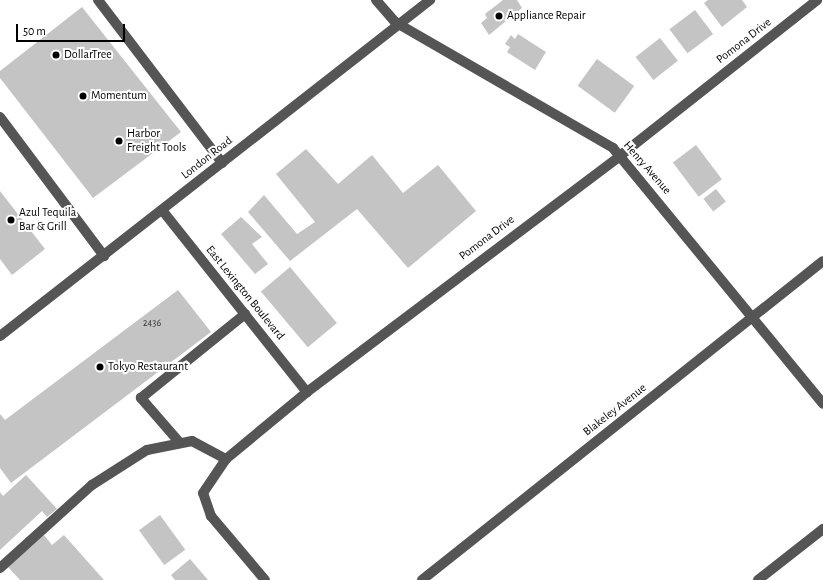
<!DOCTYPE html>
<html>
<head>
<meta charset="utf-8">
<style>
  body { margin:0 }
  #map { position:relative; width:823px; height:580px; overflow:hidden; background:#fff; font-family:"Alegreya Sans",sans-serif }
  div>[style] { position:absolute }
  .building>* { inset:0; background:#c4c4c4; transform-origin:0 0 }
  .minor>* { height:10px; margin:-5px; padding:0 5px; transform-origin:5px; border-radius:5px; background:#555 }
  .dots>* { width:11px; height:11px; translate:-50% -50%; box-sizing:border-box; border:2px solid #fff; border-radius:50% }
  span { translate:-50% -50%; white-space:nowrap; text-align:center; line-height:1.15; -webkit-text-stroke:4px #fff; paint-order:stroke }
  .number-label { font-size:10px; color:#313131 }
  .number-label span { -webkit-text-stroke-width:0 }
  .poi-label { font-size:12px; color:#000 }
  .left { translate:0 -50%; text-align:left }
  .street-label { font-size:12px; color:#000 }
  .scale { position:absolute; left:16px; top:24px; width:109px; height:18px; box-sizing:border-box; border:2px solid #000; border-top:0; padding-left:5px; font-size:12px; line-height:14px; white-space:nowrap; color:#000; -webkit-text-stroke:3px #fff; paint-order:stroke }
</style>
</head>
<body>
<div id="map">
  <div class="building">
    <div style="clip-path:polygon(503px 0,517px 0,522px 8px,489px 35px,481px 23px,487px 18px,485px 14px)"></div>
    <div style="clip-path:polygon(708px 0,742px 0,747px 7px,722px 27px,704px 3px)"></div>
    <div style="clip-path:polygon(82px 7px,181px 132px,93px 198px,0 78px,0 71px)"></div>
    <div style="left:695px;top:10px;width:30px;height:32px;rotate:53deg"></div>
    <div style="clip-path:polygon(518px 34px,546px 52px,535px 70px,507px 52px,510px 47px,505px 44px,511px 35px,515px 39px)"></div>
    <div style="left:660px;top:38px;width:29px;height:31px;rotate:52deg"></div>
    <div style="left:597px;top:59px;width:46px;height:33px;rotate:36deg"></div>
    <div style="left:696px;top:145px;width:43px;height:29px;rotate:53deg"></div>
    <div style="clip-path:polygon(306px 149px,338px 184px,372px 155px,403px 193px,438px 165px,476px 211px,408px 268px,357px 209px,290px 261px,248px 212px,264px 195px,297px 234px,315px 222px,276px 174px)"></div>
    <div style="left:716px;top:189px;width:16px;height:16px;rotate:52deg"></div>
    <div style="clip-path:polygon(0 191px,45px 249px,12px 275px,0 259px)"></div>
    <div style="clip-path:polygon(241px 217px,262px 237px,252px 244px,268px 264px,255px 274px,221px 234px)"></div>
    <div style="left:290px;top:267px;width:73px;height:38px;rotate:50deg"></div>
    <div style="clip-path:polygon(178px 290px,211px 332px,11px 483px,0 468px,0 414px,5px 420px)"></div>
    <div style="clip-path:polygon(26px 475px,57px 509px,47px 517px,42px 511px,0 550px,0 492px,3px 496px)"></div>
    <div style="left:160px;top:515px;width:43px;height:26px;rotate:54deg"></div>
    <div style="clip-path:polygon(44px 535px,52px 545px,64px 535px,104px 580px,20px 580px,8px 567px)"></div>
    <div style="clip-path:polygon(190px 559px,208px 580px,175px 580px,171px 575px)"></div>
  </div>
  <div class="minor">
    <div style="left:98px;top:0;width:205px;rotate:52.7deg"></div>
    <div style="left:376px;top:0;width:29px;rotate:49deg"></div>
    <div style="left:395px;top:22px;width:252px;rotate:30deg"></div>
    <div style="left:613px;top:148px;width:331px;rotate:50.6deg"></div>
    <div style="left:0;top:117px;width:174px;rotate:53.2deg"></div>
    <div style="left:162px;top:210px;width:233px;rotate:51.5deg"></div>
    <div style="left:0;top:336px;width:546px;rotate:-38deg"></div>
    <div style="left:180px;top:443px;width:60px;rotate:-130.9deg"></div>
    <div style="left:141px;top:398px;width:134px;rotate:-38.9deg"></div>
    <div style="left:0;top:568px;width:124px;rotate:-42.1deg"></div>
    <div style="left:92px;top:485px;width:65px;rotate:-32.5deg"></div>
    <div style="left:147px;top:450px;width:46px;rotate:-11.3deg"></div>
    <div style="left:192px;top:441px;width:38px;rotate:28deg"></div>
    <div style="left:265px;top:580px;width:84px;rotate:-130.2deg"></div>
    <div style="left:211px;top:516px;width:24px;rotate:-109deg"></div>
    <div style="left:203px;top:493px;width:41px;rotate:-55.9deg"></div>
    <div style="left:226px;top:459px;width:105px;rotate:-39.6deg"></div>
    <div style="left:307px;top:392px;width:393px;rotate:-37deg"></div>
    <div style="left:621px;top:155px;width:250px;rotate:-38.3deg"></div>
    <div style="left:422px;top:580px;width:512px;rotate:-38.5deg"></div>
    <div style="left:758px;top:580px;width:83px;rotate:-38.1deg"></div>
  </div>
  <div class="dots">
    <div style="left:499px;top:16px;background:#000"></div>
    <div style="left:56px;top:55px;background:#000"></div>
    <div style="left:83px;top:96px;background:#000"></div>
    <div style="left:119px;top:141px;background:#000"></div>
    <div style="left:11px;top:220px;background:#000"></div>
    <div style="left:100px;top:367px;background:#000"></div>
  </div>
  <div class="number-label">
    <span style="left:152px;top:324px">2436</span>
  </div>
  <div class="poi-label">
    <span class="left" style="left:507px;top:16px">Appliance Repair</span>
    <span class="left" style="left:64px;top:55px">DollarTree</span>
    <span class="left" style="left:91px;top:96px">Momentum</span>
    <span class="left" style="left:127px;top:141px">Harbor<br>Freight Tools</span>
    <span class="left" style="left:19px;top:220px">Azul Tequila<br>Bar &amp; Grill</span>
    <span class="left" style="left:108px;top:367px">Tokyo Restaurant</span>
  </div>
  <div class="street-label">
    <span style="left:744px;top:41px;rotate:-38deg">Pomona Drive</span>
    <span style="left:207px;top:158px;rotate:-38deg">London Road</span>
    <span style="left:647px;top:168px;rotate:49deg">Henry Avenue</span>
    <span style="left:487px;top:238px;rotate:-37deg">Pomona Drive</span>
    <span style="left:245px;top:293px;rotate:51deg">East Lexington Boulevard</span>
    <span style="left:615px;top:410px;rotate:-38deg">Blakeley Avenue</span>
  </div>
  <div class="scale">50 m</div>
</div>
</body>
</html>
